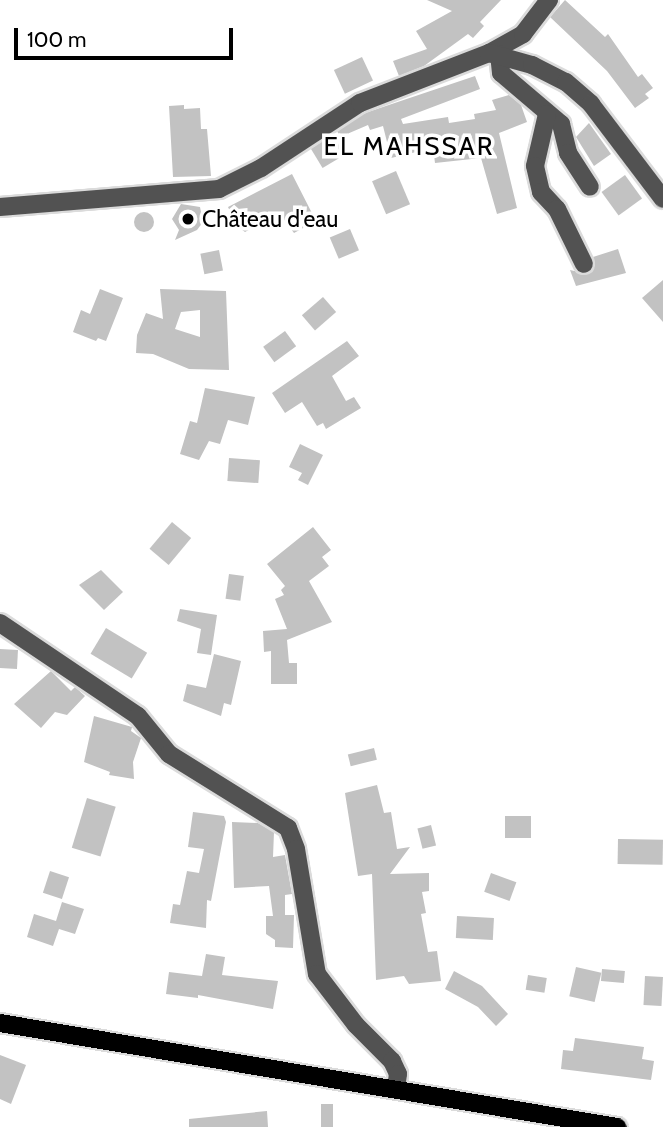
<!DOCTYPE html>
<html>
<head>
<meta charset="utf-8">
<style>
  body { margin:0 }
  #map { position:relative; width:663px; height:1127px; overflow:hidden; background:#fff; font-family:Cabin,sans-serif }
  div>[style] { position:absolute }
  .building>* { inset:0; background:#c2c2c2; transform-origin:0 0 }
  .round { border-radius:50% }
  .roads { filter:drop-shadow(2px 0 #dbdbdb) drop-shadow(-2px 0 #dbdbdb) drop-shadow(0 2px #dbdbdb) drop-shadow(0 -2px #dbdbdb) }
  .minor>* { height:18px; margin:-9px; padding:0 9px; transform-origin:9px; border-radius:9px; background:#525252 }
  .major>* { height:18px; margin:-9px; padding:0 9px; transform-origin:9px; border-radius:9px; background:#000 }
  .dots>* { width:19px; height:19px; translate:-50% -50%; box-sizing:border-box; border:4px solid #fff; border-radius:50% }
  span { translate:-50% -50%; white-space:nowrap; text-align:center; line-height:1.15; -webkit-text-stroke:7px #fff; paint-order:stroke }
  .poi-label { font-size:23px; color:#000 }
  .left { translate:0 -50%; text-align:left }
  .quarter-label { font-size:26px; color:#000; letter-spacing:2px }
  .scale { position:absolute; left:14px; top:28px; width:219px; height:32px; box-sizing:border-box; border:4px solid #000; border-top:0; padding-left:9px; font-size:21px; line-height:24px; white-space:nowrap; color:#000; -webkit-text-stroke:5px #fff; paint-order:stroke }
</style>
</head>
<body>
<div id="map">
  <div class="building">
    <div style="clip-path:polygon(427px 0,501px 0,480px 22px,484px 26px,473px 38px,468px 34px,424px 66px,399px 76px,393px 61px,427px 49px,416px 31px,452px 11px)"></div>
    <div style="clip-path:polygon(565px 0,605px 37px,608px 34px,638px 77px,642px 74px,653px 88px,645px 94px,649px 98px,635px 108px,607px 71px,550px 17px)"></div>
    <div style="left:362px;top:57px;width:26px;height:31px;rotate:65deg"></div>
    <div style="clip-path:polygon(475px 76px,480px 89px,401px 119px,403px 124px,448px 117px,449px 123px,475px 119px,474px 114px,496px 110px,492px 100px,509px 95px,521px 105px,527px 122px,499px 133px,517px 208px,497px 214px,481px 158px,435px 163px,433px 148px,391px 158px,383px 126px,370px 130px,368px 125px,340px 137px,337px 131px,365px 113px)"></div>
    <div style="clip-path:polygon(184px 105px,184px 109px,200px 108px,201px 129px,207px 129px,211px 176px,173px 177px,169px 106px)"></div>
    <div style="clip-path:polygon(589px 123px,611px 154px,594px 166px,576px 137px)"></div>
    <div style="left:333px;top:135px;width:23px;height:26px;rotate:59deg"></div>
    <div style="left:396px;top:171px;width:36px;height:26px;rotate:67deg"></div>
    <div style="clip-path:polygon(292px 174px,316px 221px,294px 233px,280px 214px,245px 232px,237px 226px,228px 207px)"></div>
    <div style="left:625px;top:175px;width:29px;height:29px;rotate:54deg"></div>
    <div style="clip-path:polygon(181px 204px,200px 207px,203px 222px,197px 230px,175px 240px,179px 230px,172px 219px)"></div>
    <div class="round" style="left:134px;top:212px;width:20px;height:20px"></div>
    <div style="left:350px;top:229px;width:23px;height:22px;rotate:67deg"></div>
    <div style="clip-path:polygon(618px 249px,626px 273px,576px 286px,570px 270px,588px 274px,595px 265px,593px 257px)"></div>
    <div style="left:219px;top:250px;width:21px;height:19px;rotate:79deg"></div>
    <div style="clip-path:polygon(663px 280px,663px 322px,642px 298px)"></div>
    <div style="clip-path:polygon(100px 289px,123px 298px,106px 341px,98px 338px,96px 341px,73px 332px,81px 310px,90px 314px)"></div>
    <div style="clip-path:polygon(evenodd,160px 289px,226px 291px,229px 370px,189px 369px,153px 354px,136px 353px,137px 335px,146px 313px,163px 319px,160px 289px,200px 310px,200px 337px,175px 329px,181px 312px,200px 310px)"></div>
    <div style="left:323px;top:297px;width:20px;height:28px;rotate:49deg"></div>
    <div style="left:285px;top:331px;width:19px;height:27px;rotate:54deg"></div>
    <div style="clip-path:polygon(347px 341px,359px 356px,332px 376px,346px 401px,354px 397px,361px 408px,326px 429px,323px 423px,317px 426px,302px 402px,285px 413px,272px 393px)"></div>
    <div style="clip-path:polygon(205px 388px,255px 397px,248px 425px,228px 420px,220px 444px,209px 441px,199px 460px,180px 454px,190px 421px,197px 423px)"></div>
    <div style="clip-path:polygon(300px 444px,323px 455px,308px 485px,298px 480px,302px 473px,289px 467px)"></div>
    <div style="left:229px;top:458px;width:31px;height:23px;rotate:4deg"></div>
    <div style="left:172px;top:522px;width:25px;height:35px;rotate:40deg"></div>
    <div style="clip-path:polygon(313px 527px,331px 550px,322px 557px,329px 566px,309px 581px,332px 622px,287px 640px,289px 663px,297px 663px,297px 684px,271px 684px,271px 651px,264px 652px,263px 631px,287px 629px,275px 599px,284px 595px,281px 590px,285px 586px,267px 564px)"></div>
    <div style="clip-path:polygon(101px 570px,123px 592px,104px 610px,79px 585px)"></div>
    <div style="left:229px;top:574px;width:15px;height:25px;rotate:8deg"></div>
    <div style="clip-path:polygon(180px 609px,217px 615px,211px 655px,197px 653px,201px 629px,177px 621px)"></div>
    <div style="left:106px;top:628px;width:48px;height:30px;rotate:31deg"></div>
    <div style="left:0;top:649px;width:18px;height:19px;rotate:3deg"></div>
    <div style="clip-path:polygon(214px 654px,241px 661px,231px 705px,224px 703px,221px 716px,183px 701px,187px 684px,206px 688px)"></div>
    <div style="clip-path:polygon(51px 671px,71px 691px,75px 687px,85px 696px,67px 715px,55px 712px,41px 728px,14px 704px)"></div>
    <div style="clip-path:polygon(94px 716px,132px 727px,131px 731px,141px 738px,133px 762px,134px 779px,109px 775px,110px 772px,84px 762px)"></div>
    <div style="left:374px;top:748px;width:12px;height:27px;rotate:76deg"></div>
    <div style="clip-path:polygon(377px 785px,384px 813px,391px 812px,397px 849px,410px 847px,390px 874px,429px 873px,429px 891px,422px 892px,426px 913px,421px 914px,428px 952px,437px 951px,441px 981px,409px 984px,404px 976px,376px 980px,372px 874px,358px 876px,345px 793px)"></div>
    <div style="left:87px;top:798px;width:30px;height:52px;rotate:17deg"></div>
    <div style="clip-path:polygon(193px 812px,224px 816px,226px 822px,211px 901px,207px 900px,206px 928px,170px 923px,173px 904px,180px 905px,187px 871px,199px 873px,204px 849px,188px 847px)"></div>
    <div style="left:531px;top:816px;width:22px;height:26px;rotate:90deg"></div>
    <div style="clip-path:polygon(232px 822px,258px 823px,274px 832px,273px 857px,285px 855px,292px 894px,285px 895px,285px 915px,294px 915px,293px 948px,275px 947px,275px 940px,266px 934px,266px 916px,273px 916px,269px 886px,234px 888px)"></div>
    <div style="left:431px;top:825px;width:21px;height:14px;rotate:76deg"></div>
    <div style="left:618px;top:839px;width:45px;height:25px;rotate:1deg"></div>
    <div style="left:50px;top:871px;width:20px;height:23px;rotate:18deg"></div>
    <div style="left:491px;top:873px;width:27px;height:20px;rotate:20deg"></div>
    <div style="clip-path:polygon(62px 902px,84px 909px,75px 934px,59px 929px,53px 946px,27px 937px,34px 914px,56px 921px)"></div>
    <div style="left:457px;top:916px;width:37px;height:22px;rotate:3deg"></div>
    <div style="clip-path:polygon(206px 954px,225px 957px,222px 975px,278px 981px,273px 1009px,198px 995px,198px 998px,166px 994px,169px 972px,202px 976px)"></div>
    <div style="left:576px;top:967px;width:26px;height:30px;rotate:13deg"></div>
    <div style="left:602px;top:969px;width:23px;height:12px;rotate:5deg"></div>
    <div style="clip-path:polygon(454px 971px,482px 986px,508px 1014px,496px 1026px,478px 1007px,445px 989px)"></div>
    <div style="left:528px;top:975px;width:19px;height:15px;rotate:9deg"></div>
    <div style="left:645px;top:976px;width:18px;height:29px;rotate:3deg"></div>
    <div style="clip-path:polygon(575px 1038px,644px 1047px,642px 1059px,654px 1061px,651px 1080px,561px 1069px,563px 1050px,573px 1051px)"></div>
    <div style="clip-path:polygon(0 1055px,26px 1065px,11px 1104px,0 1099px)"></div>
    <div style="left:333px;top:1104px;width:23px;height:12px;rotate:90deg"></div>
    <div style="clip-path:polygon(267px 1111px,268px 1127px,189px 1127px,189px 1119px)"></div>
  </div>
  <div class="roads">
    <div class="minor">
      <div style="left:489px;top:53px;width:39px;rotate:-29deg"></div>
      <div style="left:523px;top:34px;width:43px;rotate:-52.6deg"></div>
      <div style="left:499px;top:54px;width:19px;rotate:84deg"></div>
      <div style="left:501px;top:73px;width:79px;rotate:40.4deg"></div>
      <div style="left:561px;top:124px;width:30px;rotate:76deg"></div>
      <div style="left:568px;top:153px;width:40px;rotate:57.1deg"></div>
      <div style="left:547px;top:114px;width:53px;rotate:103deg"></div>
      <div style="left:535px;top:166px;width:27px;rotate:77deg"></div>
      <div style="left:541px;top:192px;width:23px;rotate:47deg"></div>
      <div style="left:557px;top:209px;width:61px;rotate:63.9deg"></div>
      <div style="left:0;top:207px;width:220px;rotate:-4.7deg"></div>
      <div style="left:219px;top:189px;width:47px;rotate:-26.6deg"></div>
      <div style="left:261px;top:168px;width:118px;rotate:-33.3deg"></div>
      <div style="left:360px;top:103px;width:138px;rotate:-21.2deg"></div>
      <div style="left:489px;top:53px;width:45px;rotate:15.6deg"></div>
      <div style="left:532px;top:65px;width:38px;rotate:27deg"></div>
      <div style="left:566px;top:82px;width:33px;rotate:41deg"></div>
      <div style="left:591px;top:104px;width:119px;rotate:52.8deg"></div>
      <div style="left:0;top:623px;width:166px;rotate:34deg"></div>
      <div style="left:138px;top:716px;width:49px;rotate:50.8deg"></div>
      <div style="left:169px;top:754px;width:140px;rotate:31.9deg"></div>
      <div style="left:288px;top:828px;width:22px;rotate:69deg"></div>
      <div style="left:296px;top:849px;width:127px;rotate:80.5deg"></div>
      <div style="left:317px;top:974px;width:64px;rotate:52.6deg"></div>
      <div style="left:356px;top:1025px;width:51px;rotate:45deg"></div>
      <div style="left:392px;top:1061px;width:14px;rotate:65deg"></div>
      <div style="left:398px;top:1074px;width:15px;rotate:98deg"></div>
    </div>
    <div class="major">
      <div style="left:0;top:1023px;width:626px;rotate:9.57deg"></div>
    </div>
  </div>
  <div class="dots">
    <div style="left:188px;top:219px;background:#000"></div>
  </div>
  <div class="poi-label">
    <span class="left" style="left:202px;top:219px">Château d'eau</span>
  </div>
  <div class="quarter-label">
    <span style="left:409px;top:147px">EL MAHSSAR</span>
  </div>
  <div class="scale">100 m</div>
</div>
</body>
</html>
